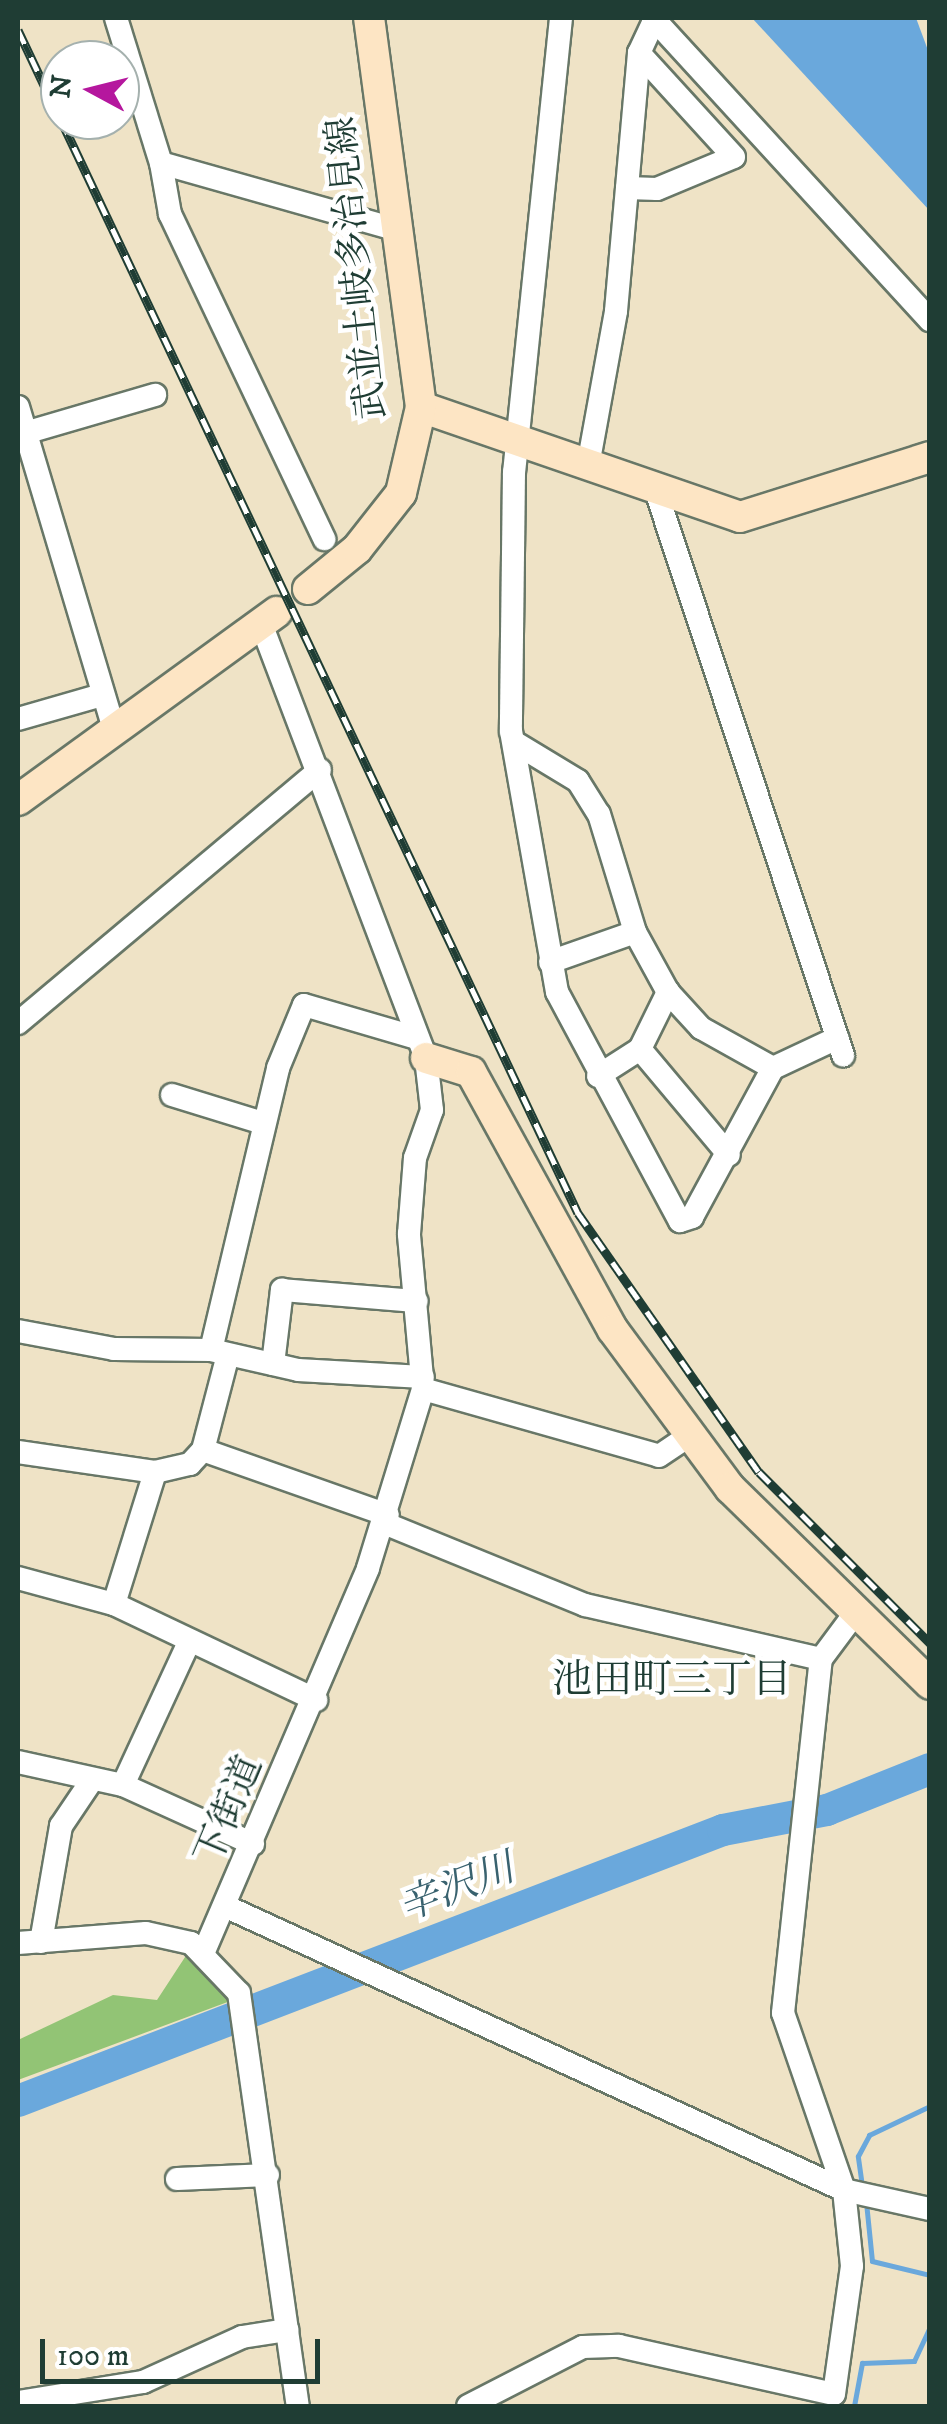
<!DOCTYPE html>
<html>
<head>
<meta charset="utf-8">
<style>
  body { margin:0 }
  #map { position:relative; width:947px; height:2424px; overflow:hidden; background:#efe3c6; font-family:"IM FELL DW Pica","Noto Serif JP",serif }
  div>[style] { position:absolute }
  .green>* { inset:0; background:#92c475 }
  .water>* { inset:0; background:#6aa8dc }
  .stream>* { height:5px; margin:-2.5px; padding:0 2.5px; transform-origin:2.5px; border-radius:2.5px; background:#6aa8dc }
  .river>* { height:32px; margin:-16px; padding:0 16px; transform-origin:16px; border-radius:16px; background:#6aa8dc }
  .roads { filter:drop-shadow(2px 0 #687767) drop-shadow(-2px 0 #687767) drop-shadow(0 2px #687767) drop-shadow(0 -2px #687767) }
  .street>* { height:22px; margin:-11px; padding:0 11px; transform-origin:11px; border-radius:11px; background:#fff }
  .secondary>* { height:30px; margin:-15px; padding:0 15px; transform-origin:15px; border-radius:15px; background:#fde5c4 }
  .rail>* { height:9px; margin-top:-4.5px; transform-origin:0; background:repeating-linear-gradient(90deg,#fff 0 15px,#1f3d34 0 30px); box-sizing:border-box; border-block:2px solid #1f3d34 }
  span { translate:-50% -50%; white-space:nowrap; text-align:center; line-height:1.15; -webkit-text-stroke:9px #fff; paint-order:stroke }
  .street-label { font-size:38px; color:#1f3d34 }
  .neighbourhood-label { font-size:40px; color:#1f3d34 }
  .water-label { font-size:40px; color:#39626f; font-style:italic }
  .frame { position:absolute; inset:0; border:20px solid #1f3d34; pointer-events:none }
  .north { position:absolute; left:40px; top:40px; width:100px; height:100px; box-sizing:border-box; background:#fff; border:2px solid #a5b1ae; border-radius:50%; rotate:277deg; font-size:28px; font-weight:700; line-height:40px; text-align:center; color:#1f3d34 }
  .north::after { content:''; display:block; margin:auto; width:35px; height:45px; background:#b5179e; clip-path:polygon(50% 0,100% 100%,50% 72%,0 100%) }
  .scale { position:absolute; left:40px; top:2339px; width:280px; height:45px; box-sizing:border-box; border:5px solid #1f3d34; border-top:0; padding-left:12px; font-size:30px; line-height:35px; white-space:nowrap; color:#1f3d34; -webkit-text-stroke:8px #fff; paint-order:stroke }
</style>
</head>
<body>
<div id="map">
  <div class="green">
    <div style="clip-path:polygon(189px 1951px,233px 2000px,18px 2080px,18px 2040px,113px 1995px,157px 2000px)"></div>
  </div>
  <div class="water">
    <div style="clip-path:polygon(752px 18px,916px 18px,929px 53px,929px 210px)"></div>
  </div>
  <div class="stream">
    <div style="left:930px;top:2034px;width:46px;rotate:90deg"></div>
    <div style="left:862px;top:2186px;width:30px;rotate:-98deg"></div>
    <div style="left:858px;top:2156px;width:24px;rotate:-62deg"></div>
    <div style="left:869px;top:2135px;width:68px;rotate:-25.4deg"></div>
    <div style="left:866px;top:2202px;width:59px;rotate:84.2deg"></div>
    <div style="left:872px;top:2261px;width:60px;rotate:13.6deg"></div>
    <div style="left:854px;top:2406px;width:44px;rotate:-79.5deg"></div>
    <div style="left:862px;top:2363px;width:52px;rotate:-2.2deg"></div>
    <div style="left:914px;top:2361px;width:38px;rotate:-65deg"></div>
  </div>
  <div class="river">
    <div style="left:18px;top:2101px;width:755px;rotate:-21.03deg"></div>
    <div style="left:723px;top:1830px;width:106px;rotate:-10.9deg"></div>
    <div style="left:827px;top:1810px;width:111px;rotate:-21.7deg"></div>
  </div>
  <div class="roads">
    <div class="street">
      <div style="left:116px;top:18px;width:152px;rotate:72.8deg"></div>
      <div style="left:161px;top:163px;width:245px;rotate:15.8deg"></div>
      <div style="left:561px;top:18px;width:456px;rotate:95.9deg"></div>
      <div style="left:514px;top:472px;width:259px;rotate:90.7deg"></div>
      <div style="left:511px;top:731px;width:265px;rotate:80deg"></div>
      <div style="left:557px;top:992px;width:260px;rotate:61.8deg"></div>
      <div style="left:680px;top:1221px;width:13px;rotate:-18deg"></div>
      <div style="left:692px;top:1217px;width:170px;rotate:-61.5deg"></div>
      <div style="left:773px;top:1068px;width:71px;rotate:-25.1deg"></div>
      <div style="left:653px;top:18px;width:410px;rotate:47.5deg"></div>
      <div style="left:161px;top:163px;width:52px;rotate:80deg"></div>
      <div style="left:170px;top:214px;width:360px;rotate:64.6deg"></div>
      <div style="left:627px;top:188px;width:30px;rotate:2deg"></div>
      <div style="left:657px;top:189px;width:83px;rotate:-22.6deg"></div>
      <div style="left:734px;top:157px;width:141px;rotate:-132.4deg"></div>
      <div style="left:18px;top:407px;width:333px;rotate:73.4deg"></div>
      <div style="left:18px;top:435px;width:143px;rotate:-16.3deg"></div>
      <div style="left:589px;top:460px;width:151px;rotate:-79.7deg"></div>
      <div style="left:616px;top:311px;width:259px;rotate:-84.9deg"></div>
      <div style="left:639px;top:53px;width:38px;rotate:-65deg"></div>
      <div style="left:654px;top:485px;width:601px;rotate:71.66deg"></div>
      <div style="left:18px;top:719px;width:83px;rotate:-16deg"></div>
      <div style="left:517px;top:744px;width:71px;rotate:31.2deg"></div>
      <div style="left:578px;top:781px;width:39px;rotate:58deg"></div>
      <div style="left:599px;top:814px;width:123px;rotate:73deg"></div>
      <div style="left:635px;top:932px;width:68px;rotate:61.2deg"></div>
      <div style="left:668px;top:992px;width:49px;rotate:47.5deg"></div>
      <div style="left:701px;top:1028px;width:82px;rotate:29.1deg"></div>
      <div style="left:550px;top:962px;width:90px;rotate:-19.4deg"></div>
      <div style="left:18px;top:1023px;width:394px;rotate:-40deg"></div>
      <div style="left:640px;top:1049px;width:138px;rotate:50deg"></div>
      <div style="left:598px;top:1076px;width:50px;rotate:-32.7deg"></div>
      <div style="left:640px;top:1049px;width:64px;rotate:-63.8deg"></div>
      <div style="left:172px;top:1095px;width:95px;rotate:17.1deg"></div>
      <div style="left:18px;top:1331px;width:98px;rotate:10.6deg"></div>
      <div style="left:114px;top:1349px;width:97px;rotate:0.6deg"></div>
      <div style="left:211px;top:1350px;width:89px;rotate:12.9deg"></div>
      <div style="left:298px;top:1370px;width:125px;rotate:3.2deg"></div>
      <div style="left:211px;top:1350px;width:290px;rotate:-76.6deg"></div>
      <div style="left:278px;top:1068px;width:68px;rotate:-67.6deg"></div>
      <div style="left:304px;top:1005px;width:118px;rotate:16.3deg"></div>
      <div style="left:273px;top:1364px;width:75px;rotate:-83.1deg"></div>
      <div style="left:282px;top:1290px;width:135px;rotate:4.7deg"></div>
      <div style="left:423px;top:1389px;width:245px;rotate:15.8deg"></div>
      <div style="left:659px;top:1456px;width:37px;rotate:-34deg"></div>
      <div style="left:203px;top:1450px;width:196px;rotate:19.4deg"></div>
      <div style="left:18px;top:1452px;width:138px;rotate:8.3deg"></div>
      <div style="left:155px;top:1472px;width:36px;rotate:-13deg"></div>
      <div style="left:190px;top:1464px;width:19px;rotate:-47deg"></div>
      <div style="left:203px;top:1450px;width:98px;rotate:-75.3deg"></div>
      <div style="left:384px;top:1523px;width:217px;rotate:22.2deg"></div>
      <div style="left:585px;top:1605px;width:242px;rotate:12.9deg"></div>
      <div style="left:821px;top:1659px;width:59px;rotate:-53.3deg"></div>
      <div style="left:18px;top:1578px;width:99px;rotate:15.2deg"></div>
      <div style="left:114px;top:1604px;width:224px;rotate:25.4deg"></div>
      <div style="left:114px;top:1604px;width:138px;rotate:-72.7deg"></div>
      <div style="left:18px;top:1762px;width:107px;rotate:12.4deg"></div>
      <div style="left:123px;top:1785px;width:143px;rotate:24.4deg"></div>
      <div style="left:123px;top:1785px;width:157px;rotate:-65.2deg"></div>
      <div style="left:227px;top:1907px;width:679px;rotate:24.64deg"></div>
      <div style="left:844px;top:2190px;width:88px;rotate:12.5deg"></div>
      <div style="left:41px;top:1942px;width:118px;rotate:-80.2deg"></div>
      <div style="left:61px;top:1826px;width:55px;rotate:-56deg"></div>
      <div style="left:18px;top:1943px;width:128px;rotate:-4.5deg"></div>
      <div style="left:146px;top:1933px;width:46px;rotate:12.5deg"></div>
      <div style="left:191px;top:1943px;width:69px;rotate:46.2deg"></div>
      <div style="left:239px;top:1993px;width:417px;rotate:81.9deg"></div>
      <div style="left:205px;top:1949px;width:414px;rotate:-66.8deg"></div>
      <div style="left:368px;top:1568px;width:187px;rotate:-72.9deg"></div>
      <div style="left:423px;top:1389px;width:156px;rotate:-95.2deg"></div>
      <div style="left:409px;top:1234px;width:76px;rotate:-85.5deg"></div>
      <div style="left:415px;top:1158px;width:51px;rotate:-70.5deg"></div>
      <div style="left:432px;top:1110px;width:52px;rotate:-96.6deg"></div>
      <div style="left:426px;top:1058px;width:467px;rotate:-110.8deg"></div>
      <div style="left:177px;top:2179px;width:91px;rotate:-2.5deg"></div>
      <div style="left:18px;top:2402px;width:127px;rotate:-9.1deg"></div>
      <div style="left:143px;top:2382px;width:109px;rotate:-24.4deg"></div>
      <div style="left:242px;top:2337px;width:46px;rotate:-8.8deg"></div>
      <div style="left:468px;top:2406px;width:129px;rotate:-27.2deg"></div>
      <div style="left:583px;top:2347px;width:36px;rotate:-2deg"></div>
      <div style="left:619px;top:2346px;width:220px;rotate:12.6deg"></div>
      <div style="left:834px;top:2394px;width:129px;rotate:-82deg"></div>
      <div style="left:852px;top:2266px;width:76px;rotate:-96deg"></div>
      <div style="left:844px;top:2190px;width:187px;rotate:-109deg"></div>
      <div style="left:783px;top:2013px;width:356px;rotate:-83.9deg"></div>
    </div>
    <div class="secondary">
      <div style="left:421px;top:407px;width:337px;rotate:19deg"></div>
      <div style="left:740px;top:517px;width:199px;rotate:-17.5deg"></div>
      <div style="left:308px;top:589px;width:63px;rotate:-39.2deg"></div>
      <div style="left:357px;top:549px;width:71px;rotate:-51.8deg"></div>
      <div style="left:401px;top:493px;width:88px;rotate:-76.9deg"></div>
      <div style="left:421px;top:407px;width:392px;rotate:-97.6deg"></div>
      <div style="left:18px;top:800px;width:320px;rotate:-36deg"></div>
      <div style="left:426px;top:1058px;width:47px;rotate:17.3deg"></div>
      <div style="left:471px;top:1072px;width:294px;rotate:61.2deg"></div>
      <div style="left:613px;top:1330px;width:197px;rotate:53.5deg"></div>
      <div style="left:730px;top:1488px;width:280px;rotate:44.4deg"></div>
    </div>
  </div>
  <div class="rail">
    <div style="left:18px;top:30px;width:98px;rotate:64.7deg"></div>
    <div style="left:61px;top:120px;width:1209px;rotate:64.69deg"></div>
    <div style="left:578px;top:1213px;width:316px;rotate:55.1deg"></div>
    <div style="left:759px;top:1472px;width:242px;rotate:45deg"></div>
  </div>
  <div class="street-label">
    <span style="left:358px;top:268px;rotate:-96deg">武並土岐多治見線</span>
    <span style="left:230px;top:1811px;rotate:-67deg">下街道</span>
  </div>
  <div class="neighbourhood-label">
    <span style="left:672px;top:1681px">池田町三丁目</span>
  </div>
  <div class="water-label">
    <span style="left:457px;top:1889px;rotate:-21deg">辛沢川</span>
  </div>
  <div class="frame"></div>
  <div class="north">N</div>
  <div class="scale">100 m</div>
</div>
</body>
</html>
